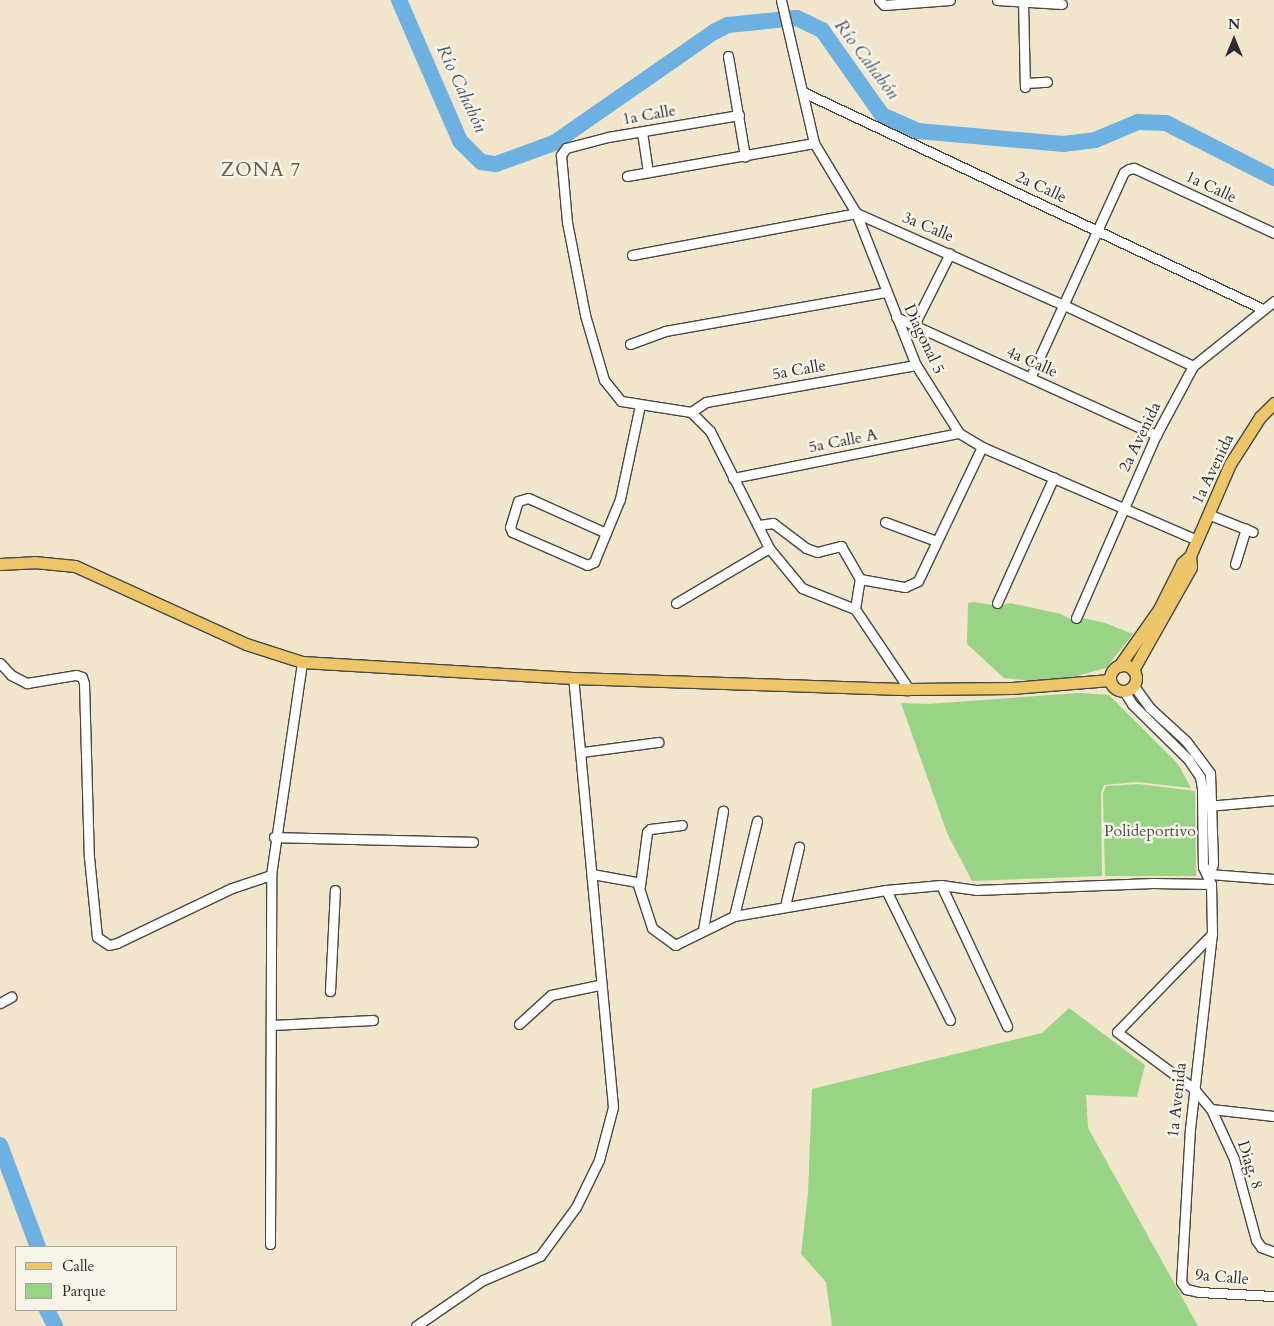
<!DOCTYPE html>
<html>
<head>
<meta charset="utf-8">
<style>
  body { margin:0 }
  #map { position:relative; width:1274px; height:1326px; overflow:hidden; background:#f1e5cc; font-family:Cardo,serif }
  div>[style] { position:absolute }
  .green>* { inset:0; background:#99d386 }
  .river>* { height:16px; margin:-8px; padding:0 8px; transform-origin:8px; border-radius:8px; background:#6db0e2 }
  .roads { filter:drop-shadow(1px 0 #494743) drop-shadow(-1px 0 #494743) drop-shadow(0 1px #494743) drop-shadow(0 -1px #494743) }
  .minor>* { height:9px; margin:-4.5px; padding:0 4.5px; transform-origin:4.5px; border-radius:4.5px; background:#fff }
  .major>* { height:11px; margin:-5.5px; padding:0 5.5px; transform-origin:5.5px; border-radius:5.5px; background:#ecc669 }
  .major>.ring { margin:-5.5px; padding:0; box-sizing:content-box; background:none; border:11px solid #ecc669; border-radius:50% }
  span { translate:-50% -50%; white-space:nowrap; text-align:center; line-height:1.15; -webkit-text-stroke:5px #f7f3e8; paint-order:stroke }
  .street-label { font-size:16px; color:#2b2b2b }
  .park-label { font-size:16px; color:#465542 }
  .water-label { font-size:18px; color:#425a6b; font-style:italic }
  .quarter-label { font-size:19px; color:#6c5a40; letter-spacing:1px }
  .legend { position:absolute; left:15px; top:1246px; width:162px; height:65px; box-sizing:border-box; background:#f7f3e8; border:1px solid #a5a39c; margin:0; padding:6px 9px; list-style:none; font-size:15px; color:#2b2b2b }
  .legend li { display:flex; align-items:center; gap:10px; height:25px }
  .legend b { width:25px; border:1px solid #a5a39c }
  .north { position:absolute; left:1209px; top:15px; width:50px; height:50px; -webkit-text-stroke:4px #f7f3e8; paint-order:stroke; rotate:0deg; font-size:14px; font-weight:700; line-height:20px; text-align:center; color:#2b2b2b }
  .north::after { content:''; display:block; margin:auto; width:18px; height:22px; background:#2b2b2b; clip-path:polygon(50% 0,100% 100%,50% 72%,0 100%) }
</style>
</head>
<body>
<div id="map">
  <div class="green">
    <div style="clip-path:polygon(973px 602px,1000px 606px,1010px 603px,1061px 614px,1074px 621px,1083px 618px,1105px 623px,1133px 634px,1106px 668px,1069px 678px,1031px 681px,1004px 678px,967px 644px,968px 603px)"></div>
    <div style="clip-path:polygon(1079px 693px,1109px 695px,1178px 764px,1191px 788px,1137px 782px,1104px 785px,1101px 793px,1102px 876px,972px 881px,947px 833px,901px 703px,928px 704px)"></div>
    <div style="clip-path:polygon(1138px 784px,1195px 791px,1196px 876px,1105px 876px,1103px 793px,1106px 786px)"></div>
    <div style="clip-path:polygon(1069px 1008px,1145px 1065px,1137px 1097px,1086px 1095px,1088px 1128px,1198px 1326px,832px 1326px,826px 1282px,801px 1254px,808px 1193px,812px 1089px,1042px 1033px)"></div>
  </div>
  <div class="river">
    <div style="left:399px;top:0;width:154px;rotate:66.6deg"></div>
    <div style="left:460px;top:141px;width:30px;rotate:45deg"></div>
    <div style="left:481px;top:162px;width:15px;rotate:8deg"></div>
    <div style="left:496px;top:164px;width:62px;rotate:-19.9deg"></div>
    <div style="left:554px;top:143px;width:195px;rotate:-34.8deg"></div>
    <div style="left:714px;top:32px;width:16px;rotate:-27deg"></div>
    <div style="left:728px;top:25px;width:69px;rotate:-5.8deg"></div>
    <div style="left:797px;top:18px;width:28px;rotate:26deg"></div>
    <div style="left:822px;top:30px;width:104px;rotate:54.8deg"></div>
    <div style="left:882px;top:115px;width:39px;rotate:24deg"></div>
    <div style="left:918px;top:131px;width:146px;rotate:5.1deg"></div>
    <div style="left:1063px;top:144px;width:32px;rotate:-7deg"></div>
    <div style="left:1095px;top:140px;width:47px;rotate:-22.7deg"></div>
    <div style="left:1138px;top:122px;width:28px;rotate:2deg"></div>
    <div style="left:1166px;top:123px;width:121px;rotate:27deg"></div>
    <div style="left:0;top:1145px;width:109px;rotate:69.6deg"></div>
    <div style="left:47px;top:1310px;width:18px;rotate:63deg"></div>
  </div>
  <div class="roads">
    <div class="minor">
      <div style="left:781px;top:0;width:147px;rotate:77deg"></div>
      <div style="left:814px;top:143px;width:82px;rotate:59deg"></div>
      <div style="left:856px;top:213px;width:163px;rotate:68.5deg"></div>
      <div style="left:916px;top:365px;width:80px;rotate:57.7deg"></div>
      <div style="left:959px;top:433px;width:27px;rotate:31deg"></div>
      <div style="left:982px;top:447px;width:234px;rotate:23.4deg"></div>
      <div style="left:879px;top:0;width:7px;rotate:45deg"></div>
      <div style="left:884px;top:5px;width:66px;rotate:-4.3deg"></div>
      <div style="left:997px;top:0;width:65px;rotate:3.5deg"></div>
      <div style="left:1023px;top:1px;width:86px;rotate:88.7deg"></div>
      <div style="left:728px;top:56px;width:102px;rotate:80.4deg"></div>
      <div style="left:1025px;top:83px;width:22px;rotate:-3deg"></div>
      <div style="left:805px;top:93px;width:506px;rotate:25.25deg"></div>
      <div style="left:739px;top:115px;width:133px;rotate:170.5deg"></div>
      <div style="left:608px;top:137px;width:43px;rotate:165.3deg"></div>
      <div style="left:566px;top:148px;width:9px;rotate:126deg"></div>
      <div style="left:561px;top:155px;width:67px;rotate:84.9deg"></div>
      <div style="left:567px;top:222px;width:95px;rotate:79deg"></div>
      <div style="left:585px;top:315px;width:68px;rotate:73.7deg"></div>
      <div style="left:604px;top:380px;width:27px;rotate:51deg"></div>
      <div style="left:621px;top:401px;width:71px;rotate:8.9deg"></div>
      <div style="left:691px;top:412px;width:27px;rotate:45deg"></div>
      <div style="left:710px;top:431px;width:131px;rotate:63.2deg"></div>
      <div style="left:769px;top:548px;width:52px;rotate:50.5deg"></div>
      <div style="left:802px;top:588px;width:57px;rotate:21.6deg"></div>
      <div style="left:855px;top:609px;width:97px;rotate:56deg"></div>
      <div style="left:642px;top:132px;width:40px;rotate:81.5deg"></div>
      <div style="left:627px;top:176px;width:190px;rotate:-10deg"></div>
      <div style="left:632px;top:255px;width:228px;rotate:-10.6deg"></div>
      <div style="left:856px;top:213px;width:227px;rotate:23.9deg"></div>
      <div style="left:1064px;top:305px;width:143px;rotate:25.3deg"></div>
      <div style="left:896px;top:317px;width:286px;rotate:24.4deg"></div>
      <div style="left:914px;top:325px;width:80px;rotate:-63.4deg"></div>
      <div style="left:630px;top:344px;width:37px;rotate:-20deg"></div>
      <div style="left:665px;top:331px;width:224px;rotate:-10deg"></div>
      <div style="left:1030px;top:378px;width:226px;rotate:-65.5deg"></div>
      <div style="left:1124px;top:172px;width:6px;rotate:-31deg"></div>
      <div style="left:1129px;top:169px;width:5px;rotate:-11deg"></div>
      <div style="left:1134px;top:168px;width:154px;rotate:24.9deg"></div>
      <div style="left:691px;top:412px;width:18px;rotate:-34deg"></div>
      <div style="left:706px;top:402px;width:213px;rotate:-10deg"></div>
      <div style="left:733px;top:478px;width:230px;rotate:-11.3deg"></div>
      <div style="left:1208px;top:514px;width:48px;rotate:21.8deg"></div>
      <div style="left:885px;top:522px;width:54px;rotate:20.4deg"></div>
      <div style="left:759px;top:525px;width:14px;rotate:-8deg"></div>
      <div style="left:773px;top:523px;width:41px;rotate:37.1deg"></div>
      <div style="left:806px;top:548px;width:12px;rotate:20deg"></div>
      <div style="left:817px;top:552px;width:25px;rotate:-14deg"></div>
      <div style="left:841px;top:546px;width:38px;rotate:60deg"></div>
      <div style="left:606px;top:533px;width:85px;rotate:-155.8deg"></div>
      <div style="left:528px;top:498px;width:10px;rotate:163deg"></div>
      <div style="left:518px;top:501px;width:27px;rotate:107deg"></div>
      <div style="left:510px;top:527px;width:5px;rotate:68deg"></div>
      <div style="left:512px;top:532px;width:82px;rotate:23.7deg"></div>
      <div style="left:587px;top:565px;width:8px;rotate:-23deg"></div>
      <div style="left:594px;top:562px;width:68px;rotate:-67.6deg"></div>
      <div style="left:620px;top:499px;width:96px;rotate:-78deg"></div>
      <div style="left:1235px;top:564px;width:37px;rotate:-73deg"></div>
      <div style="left:676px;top:603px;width:108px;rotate:-30.6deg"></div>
      <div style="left:997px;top:603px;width:138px;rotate:-65.7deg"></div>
      <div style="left:855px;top:609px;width:30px;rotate:-81deg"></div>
      <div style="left:860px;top:579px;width:46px;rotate:10.1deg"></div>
      <div style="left:905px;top:587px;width:14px;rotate:-25deg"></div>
      <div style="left:918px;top:581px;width:148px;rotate:-64.5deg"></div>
      <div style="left:1076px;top:618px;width:200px;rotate:-66.4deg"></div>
      <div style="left:1156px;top:435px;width:78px;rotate:-61.8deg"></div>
      <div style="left:1193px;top:366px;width:104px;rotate:-38.7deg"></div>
      <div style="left:0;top:663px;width:16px;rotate:47deg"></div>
      <div style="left:11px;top:675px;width:18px;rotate:27deg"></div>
      <div style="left:27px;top:683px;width:50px;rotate:-9.3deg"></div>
      <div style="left:76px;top:675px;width:6px;rotate:18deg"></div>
      <div style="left:82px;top:677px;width:6px;rotate:72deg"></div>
      <div style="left:84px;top:683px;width:174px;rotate:88.4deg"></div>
      <div style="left:89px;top:857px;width:80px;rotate:84.3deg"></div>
      <div style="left:97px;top:937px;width:14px;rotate:34deg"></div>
      <div style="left:109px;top:945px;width:8px;rotate:-14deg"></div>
      <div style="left:117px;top:943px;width:127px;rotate:-25.6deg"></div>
      <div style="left:232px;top:888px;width:41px;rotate:-18.4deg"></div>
      <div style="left:1134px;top:686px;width:27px;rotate:54deg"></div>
      <div style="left:1150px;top:708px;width:49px;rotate:42.5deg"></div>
      <div style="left:1186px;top:741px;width:40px;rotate:53deg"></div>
      <div style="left:1210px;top:773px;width:91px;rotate:88.1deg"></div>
      <div style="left:1213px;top:864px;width:11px;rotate:112deg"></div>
      <div style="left:1124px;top:691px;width:15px;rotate:58deg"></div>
      <div style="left:1132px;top:704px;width:78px;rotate:44.5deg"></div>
      <div style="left:1188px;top:759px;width:22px;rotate:56deg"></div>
      <div style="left:1200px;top:777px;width:11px;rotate:80deg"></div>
      <div style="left:1202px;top:788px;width:79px;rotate:89.3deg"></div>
      <div style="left:1203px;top:867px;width:19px;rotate:65deg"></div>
      <div style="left:1211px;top:884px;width:49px;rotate:88.8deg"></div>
      <div style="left:1212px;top:933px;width:196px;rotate:96.4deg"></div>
      <div style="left:1190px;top:1128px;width:154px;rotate:93.3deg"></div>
      <div style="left:1181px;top:1282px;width:9px;rotate:54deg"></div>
      <div style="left:1186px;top:1289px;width:13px;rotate:13deg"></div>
      <div style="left:1199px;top:1292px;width:75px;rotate:3.1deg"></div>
      <div style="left:582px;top:752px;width:77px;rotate:-7.5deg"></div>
      <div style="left:1206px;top:806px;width:68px;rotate:-5deg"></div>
      <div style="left:274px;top:837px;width:199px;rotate:1.4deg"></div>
      <div style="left:592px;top:874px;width:46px;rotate:10.1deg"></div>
      <div style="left:637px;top:882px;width:48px;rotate:71.9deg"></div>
      <div style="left:652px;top:928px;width:29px;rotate:36deg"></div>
      <div style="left:675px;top:945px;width:66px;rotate:-26.2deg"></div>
      <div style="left:734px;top:916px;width:154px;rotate:-9.7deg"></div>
      <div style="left:886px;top:890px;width:55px;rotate:-5.2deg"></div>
      <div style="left:941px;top:885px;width:35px;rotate:8deg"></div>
      <div style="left:976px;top:890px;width:177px;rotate:-2.3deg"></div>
      <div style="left:1153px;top:883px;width:58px;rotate:1deg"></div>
      <div style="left:1209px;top:874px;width:65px;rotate:4.4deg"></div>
      <div style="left:941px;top:885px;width:156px;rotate:64.9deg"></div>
      <div style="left:640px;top:886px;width:54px;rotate:-82.6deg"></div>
      <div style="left:647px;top:832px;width:4px;rotate:-45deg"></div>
      <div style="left:650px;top:829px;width:32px;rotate:-7deg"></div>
      <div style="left:886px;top:890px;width:145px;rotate:63.8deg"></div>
      <div style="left:785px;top:906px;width:61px;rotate:-76.7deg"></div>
      <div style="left:734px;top:916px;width:98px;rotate:-76.4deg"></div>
      <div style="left:703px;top:930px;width:121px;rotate:-80.5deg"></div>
      <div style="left:1212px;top:934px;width:136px;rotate:134.1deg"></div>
      <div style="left:1117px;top:1032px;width:96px;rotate:36.5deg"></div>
      <div style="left:1194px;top:1089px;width:26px;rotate:50deg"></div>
      <div style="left:1211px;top:1109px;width:63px;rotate:6.3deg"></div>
      <div style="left:330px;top:991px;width:101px;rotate:-87.2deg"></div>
      <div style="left:0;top:1003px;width:13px;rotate:-29deg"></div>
      <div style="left:519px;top:1024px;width:43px;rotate:-42.2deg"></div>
      <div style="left:551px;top:995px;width:49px;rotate:-11.8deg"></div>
      <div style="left:272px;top:1025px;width:101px;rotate:-2.8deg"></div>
      <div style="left:1211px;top:1109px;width:55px;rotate:65.3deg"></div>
      <div style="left:1234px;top:1159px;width:84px;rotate:74.8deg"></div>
      <div style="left:1256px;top:1240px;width:9px;rotate:54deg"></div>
      <div style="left:1261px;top:1247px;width:14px;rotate:21deg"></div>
      <div style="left:270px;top:1244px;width:369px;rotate:-89.8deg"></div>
      <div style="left:271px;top:875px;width:215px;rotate:-81.7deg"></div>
      <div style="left:416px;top:1326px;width:81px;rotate:-34.5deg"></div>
      <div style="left:483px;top:1280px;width:62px;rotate:-22.8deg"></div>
      <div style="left:540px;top:1256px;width:61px;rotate:-53.7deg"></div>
      <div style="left:576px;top:1207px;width:52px;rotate:-63.9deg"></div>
      <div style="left:599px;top:1160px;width:55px;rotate:-75.2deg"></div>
      <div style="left:613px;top:1107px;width:431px;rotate:-95.3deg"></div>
    </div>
    <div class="major">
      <div style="left:0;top:564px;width:34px;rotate:-3deg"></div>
      <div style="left:34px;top:562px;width:41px;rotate:5.6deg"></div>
      <div style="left:75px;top:566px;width:188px;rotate:24.5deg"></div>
      <div style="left:246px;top:644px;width:59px;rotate:17.8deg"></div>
      <div style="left:302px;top:662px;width:271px;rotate:3.4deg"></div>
      <div style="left:573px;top:678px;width:336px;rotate:1.9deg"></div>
      <div style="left:909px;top:689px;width:103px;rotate:-0.6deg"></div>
      <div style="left:1012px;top:688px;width:98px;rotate:-4.7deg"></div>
      <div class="ring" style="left:1110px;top:665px;width:15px;height:15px"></div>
      <div style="left:1119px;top:666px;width:70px;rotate:-54.9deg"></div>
      <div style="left:1159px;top:609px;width:51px;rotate:-63.4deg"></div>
      <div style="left:1182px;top:563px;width:11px;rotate:-41deg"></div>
      <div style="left:1190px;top:556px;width:100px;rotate:-66.5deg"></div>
      <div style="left:1230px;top:464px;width:56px;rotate:-57.4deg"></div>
      <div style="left:1260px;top:417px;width:20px;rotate:-45deg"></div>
      <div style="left:1133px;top:670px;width:118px;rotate:-60.6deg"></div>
      <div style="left:1191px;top:567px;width:11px;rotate:-95deg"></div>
    </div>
  </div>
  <div class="street-label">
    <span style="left:649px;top:115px;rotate:-10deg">1a Calle</span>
    <span style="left:1041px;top:187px;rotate:25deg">2a Calle</span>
    <span style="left:1211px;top:187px;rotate:25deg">1a Calle</span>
    <span style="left:928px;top:227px;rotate:23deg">3a Calle</span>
    <span style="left:924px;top:339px;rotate:65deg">Diagonal 5</span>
    <span style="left:1032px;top:362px;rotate:24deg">4a Calle</span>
    <span style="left:799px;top:370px;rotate:-10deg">5a Calle</span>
    <span style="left:1140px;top:437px;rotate:-64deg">2a Avenida</span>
    <span style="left:843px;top:441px;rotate:-11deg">5a Calle A</span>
    <span style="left:1213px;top:469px;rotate:-64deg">1a Avenida</span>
    <span style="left:1177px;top:1100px;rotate:-84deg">1a Avenida</span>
    <span style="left:1250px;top:1165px;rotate:72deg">Diag. 8</span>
    <span style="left:1222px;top:1277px;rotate:5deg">9a Calle</span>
  </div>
  <div class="park-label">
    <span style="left:1150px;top:831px">Polideportivo</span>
  </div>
  <div class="water-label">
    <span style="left:866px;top:60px;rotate:53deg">Río Cahabón</span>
    <span style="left:461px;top:89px;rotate:65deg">Río Cahabón</span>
  </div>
  <div class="quarter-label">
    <span style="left:261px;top:171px">ZONA 7</span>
  </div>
  <ul class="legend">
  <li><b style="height:6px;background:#ecc669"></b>Calle</li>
  <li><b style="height:14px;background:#99d386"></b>Parque</li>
  </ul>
  <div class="north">N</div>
</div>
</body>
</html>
